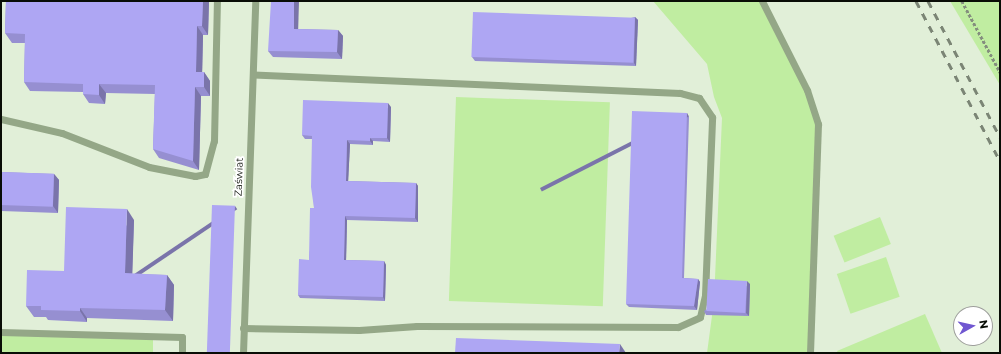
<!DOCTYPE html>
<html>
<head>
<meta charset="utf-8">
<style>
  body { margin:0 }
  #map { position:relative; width:1001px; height:354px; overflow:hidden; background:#e1efd8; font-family:Montserrat,sans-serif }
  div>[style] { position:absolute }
  .green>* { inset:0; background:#c0eda1; transform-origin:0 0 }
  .path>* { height:2.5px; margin-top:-1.25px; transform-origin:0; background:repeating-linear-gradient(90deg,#848e7e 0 3px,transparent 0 5px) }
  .lane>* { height:7px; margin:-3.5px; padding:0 3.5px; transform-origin:3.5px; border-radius:3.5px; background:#94a787 }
  .rail>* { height:3px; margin-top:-1.5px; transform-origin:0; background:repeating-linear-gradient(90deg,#7b8575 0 7px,transparent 0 14px) }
  .wall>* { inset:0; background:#968fd1 }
  .shaded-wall>* { inset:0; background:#7a74aa; transform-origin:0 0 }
  .building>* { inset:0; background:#aea6f3; transform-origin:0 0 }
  span { translate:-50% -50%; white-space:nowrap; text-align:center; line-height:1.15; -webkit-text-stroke:3.5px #fff; paint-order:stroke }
  .street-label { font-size:10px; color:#090d06 }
  .frame { position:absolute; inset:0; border:2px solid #090d06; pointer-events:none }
  .north { position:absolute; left:953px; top:306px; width:40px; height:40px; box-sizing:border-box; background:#fff; border:1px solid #9d9e9b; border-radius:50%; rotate:82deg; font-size:11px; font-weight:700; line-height:16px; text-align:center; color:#090d06 }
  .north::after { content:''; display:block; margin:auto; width:14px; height:18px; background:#7057d1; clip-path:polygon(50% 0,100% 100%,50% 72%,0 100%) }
</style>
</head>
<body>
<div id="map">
  <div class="green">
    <div style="clip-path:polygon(653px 1px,762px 1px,807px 90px,818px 124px,810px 353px,707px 353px,714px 301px,722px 118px,714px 97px,707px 64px)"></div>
    <div style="clip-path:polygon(950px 1px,1000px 1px,1000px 85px)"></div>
    <div style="left:456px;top:97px;width:154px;height:204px;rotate:2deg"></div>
    <div style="left:880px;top:217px;width:29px;height:50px;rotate:68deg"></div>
    <div style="left:886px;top:257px;width:42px;height:52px;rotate:71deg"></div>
    <div style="clip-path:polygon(925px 314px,942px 353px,838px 353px,837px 351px)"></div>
    <div style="clip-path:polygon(1px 332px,153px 336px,153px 353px,1px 353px)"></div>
  </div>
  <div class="path">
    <div style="left:962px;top:1px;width:81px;rotate:61.8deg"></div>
  </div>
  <div class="lane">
    <div style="left:762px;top:1px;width:100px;rotate:63.2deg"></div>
    <div style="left:807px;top:90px;width:36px;rotate:72deg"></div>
    <div style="left:818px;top:124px;width:229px;rotate:92deg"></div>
    <div style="left:1px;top:119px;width:63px;rotate:12.9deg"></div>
    <div style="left:62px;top:133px;width:93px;rotate:21.3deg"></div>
    <div style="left:149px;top:167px;width:47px;rotate:11.1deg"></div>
    <div style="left:195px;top:176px;width:10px;rotate:-11deg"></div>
    <div style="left:205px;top:174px;width:34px;rotate:-75deg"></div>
    <div style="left:214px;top:141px;width:140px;rotate:-88.8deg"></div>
    <div style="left:243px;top:328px;width:116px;rotate:1deg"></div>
    <div style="left:359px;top:330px;width:58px;rotate:-3.9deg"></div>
    <div style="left:417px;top:326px;width:261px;rotate:0.2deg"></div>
    <div style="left:678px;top:327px;width:24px;rotate:-24deg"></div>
    <div style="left:700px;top:317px;width:23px;rotate:-77deg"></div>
    <div style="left:705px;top:295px;width:178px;rotate:-87.7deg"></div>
    <div style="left:712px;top:117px;width:23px;rotate:-124deg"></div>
    <div style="left:699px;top:98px;width:20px;rotate:-165deg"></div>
    <div style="left:680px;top:93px;width:427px;rotate:-177.5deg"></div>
    <div style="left:1px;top:332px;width:181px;rotate:1.6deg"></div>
    <div style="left:182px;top:337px;width:16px;rotate:90deg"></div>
    <div style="left:243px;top:353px;width:352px;rotate:-88deg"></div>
  </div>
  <div class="rail">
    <div style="left:916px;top:1px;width:181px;rotate:62.3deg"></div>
    <div style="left:928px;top:1px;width:154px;rotate:62.1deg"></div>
  </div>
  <div class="wall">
    <div style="clip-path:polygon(6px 1px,209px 1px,208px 35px,203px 35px,202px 72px,204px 72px,210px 81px,210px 96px,201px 96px,199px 170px,159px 158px,153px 149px,155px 94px,106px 93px,105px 104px,89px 103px,83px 94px,83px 92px,30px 91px,24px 82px,25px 43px,12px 43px,5px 33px)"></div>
    <div style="clip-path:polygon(635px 17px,638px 20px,636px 66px,475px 61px,472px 57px)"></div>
    <div style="clip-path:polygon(298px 29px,338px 30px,343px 36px,342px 59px,273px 57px,268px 51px)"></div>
    <div style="clip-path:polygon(391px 107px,390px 142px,373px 141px,373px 145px,350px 144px,348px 181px,416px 183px,418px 186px,418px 222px,347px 220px,346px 260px,384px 261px,386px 265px,385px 301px,300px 298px,298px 295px,309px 260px,314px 208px,312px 139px,305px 139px,302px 135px)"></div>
    <div style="clip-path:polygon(687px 113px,689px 117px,684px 278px,698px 279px,700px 282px,697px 310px,629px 307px,626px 304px)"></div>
    <div style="clip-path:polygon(1px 172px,54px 174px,59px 180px,58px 213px,1px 211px)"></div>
    <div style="clip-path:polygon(134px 220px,132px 274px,167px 275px,174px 285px,173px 321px,87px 318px,87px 322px,48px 320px,46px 317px,34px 317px,26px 306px,64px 271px)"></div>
    <div style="clip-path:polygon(750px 284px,749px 316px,706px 315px,704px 311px)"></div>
  </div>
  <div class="shaded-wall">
    <div style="clip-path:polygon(203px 1px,209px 1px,208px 35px,202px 26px)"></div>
    <div style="clip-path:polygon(294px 1px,299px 1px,298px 35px,294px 29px)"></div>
    <div style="clip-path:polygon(635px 17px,638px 20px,636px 66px,634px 63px)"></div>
    <div style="clip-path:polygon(197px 26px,203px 35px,202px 81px,196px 72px)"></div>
    <div style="clip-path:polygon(338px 30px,343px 36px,342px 59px,337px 52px)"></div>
    <div style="clip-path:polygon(204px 72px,210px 81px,210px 96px,204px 87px)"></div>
    <div style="clip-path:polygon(99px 84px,106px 93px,105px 104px,99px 95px)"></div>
    <div style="clip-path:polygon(195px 87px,201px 96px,199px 170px,193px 161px)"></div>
    <div style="clip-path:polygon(388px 103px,391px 107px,390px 142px,387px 138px)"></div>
    <div style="left:687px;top:113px;width:4px;height:165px;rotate:63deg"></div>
    <div style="clip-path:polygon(370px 138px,373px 141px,373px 145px,370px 141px)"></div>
    <div style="clip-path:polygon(347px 140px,350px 144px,348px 185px,346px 181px)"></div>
    <div style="clip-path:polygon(54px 174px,59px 180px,58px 213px,53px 206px)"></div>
    <div style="clip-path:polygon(416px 183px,418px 186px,418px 222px,415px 218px)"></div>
    <div style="left:235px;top:206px;width:4px;height:147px;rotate:56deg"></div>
    <div style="clip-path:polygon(127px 209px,134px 220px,132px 284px,125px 273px)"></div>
    <div style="clip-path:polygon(345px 216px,347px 220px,346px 264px,344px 260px)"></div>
    <div style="clip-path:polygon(384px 261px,386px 265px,385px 301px,383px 297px)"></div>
    <div style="clip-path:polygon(167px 275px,174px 285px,173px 321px,165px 310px)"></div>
    <div style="clip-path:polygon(698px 279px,700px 282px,697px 310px,694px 306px)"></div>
    <div style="clip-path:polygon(747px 281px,750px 284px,749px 316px,746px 313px)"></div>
    <div style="clip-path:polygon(80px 308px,87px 318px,87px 322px,80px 311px)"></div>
    <div style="clip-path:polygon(620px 344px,626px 353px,619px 353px)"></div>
  </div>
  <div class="building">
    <div style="clip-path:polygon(6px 1px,203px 1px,202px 26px,197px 26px,196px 72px,204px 72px,204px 87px,195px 87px,193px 161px,153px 149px,155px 85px,99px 84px,99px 95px,83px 94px,83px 84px,24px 82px,25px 34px,5px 33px)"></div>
    <div style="clip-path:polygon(271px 1px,294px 1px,294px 29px,338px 30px,337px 52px,268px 51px)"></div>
    <div style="left:473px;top:12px;width:162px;height:45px;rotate:2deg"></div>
    <div style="clip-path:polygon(303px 100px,388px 103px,387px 138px,370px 138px,370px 141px,347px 140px,346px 181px,416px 183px,415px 218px,345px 216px,344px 260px,384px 261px,383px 297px,298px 295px,299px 259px,309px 260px,310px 208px,314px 208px,311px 187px,312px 136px,302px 135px)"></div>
    <div style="clip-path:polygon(632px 111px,687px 113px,682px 278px,698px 279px,694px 306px,626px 304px)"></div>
    <div style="left:1px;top:172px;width:53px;height:33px;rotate:2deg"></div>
    <div style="left:212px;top:205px;width:23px;height:148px;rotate:2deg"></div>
    <div style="clip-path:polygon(66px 207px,127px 209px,125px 273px,167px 275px,165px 310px,80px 308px,80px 311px,41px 310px,41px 306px,26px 306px,27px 270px,64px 271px)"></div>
    <div style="left:708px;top:279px;width:39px;height:32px;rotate:3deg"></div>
    <div style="clip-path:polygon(456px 338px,620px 344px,619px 353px,455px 353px)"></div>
  </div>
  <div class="street-label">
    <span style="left:239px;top:177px;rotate:-88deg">Zaświat</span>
  </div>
  <div class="frame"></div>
  <div class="north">N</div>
</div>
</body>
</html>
